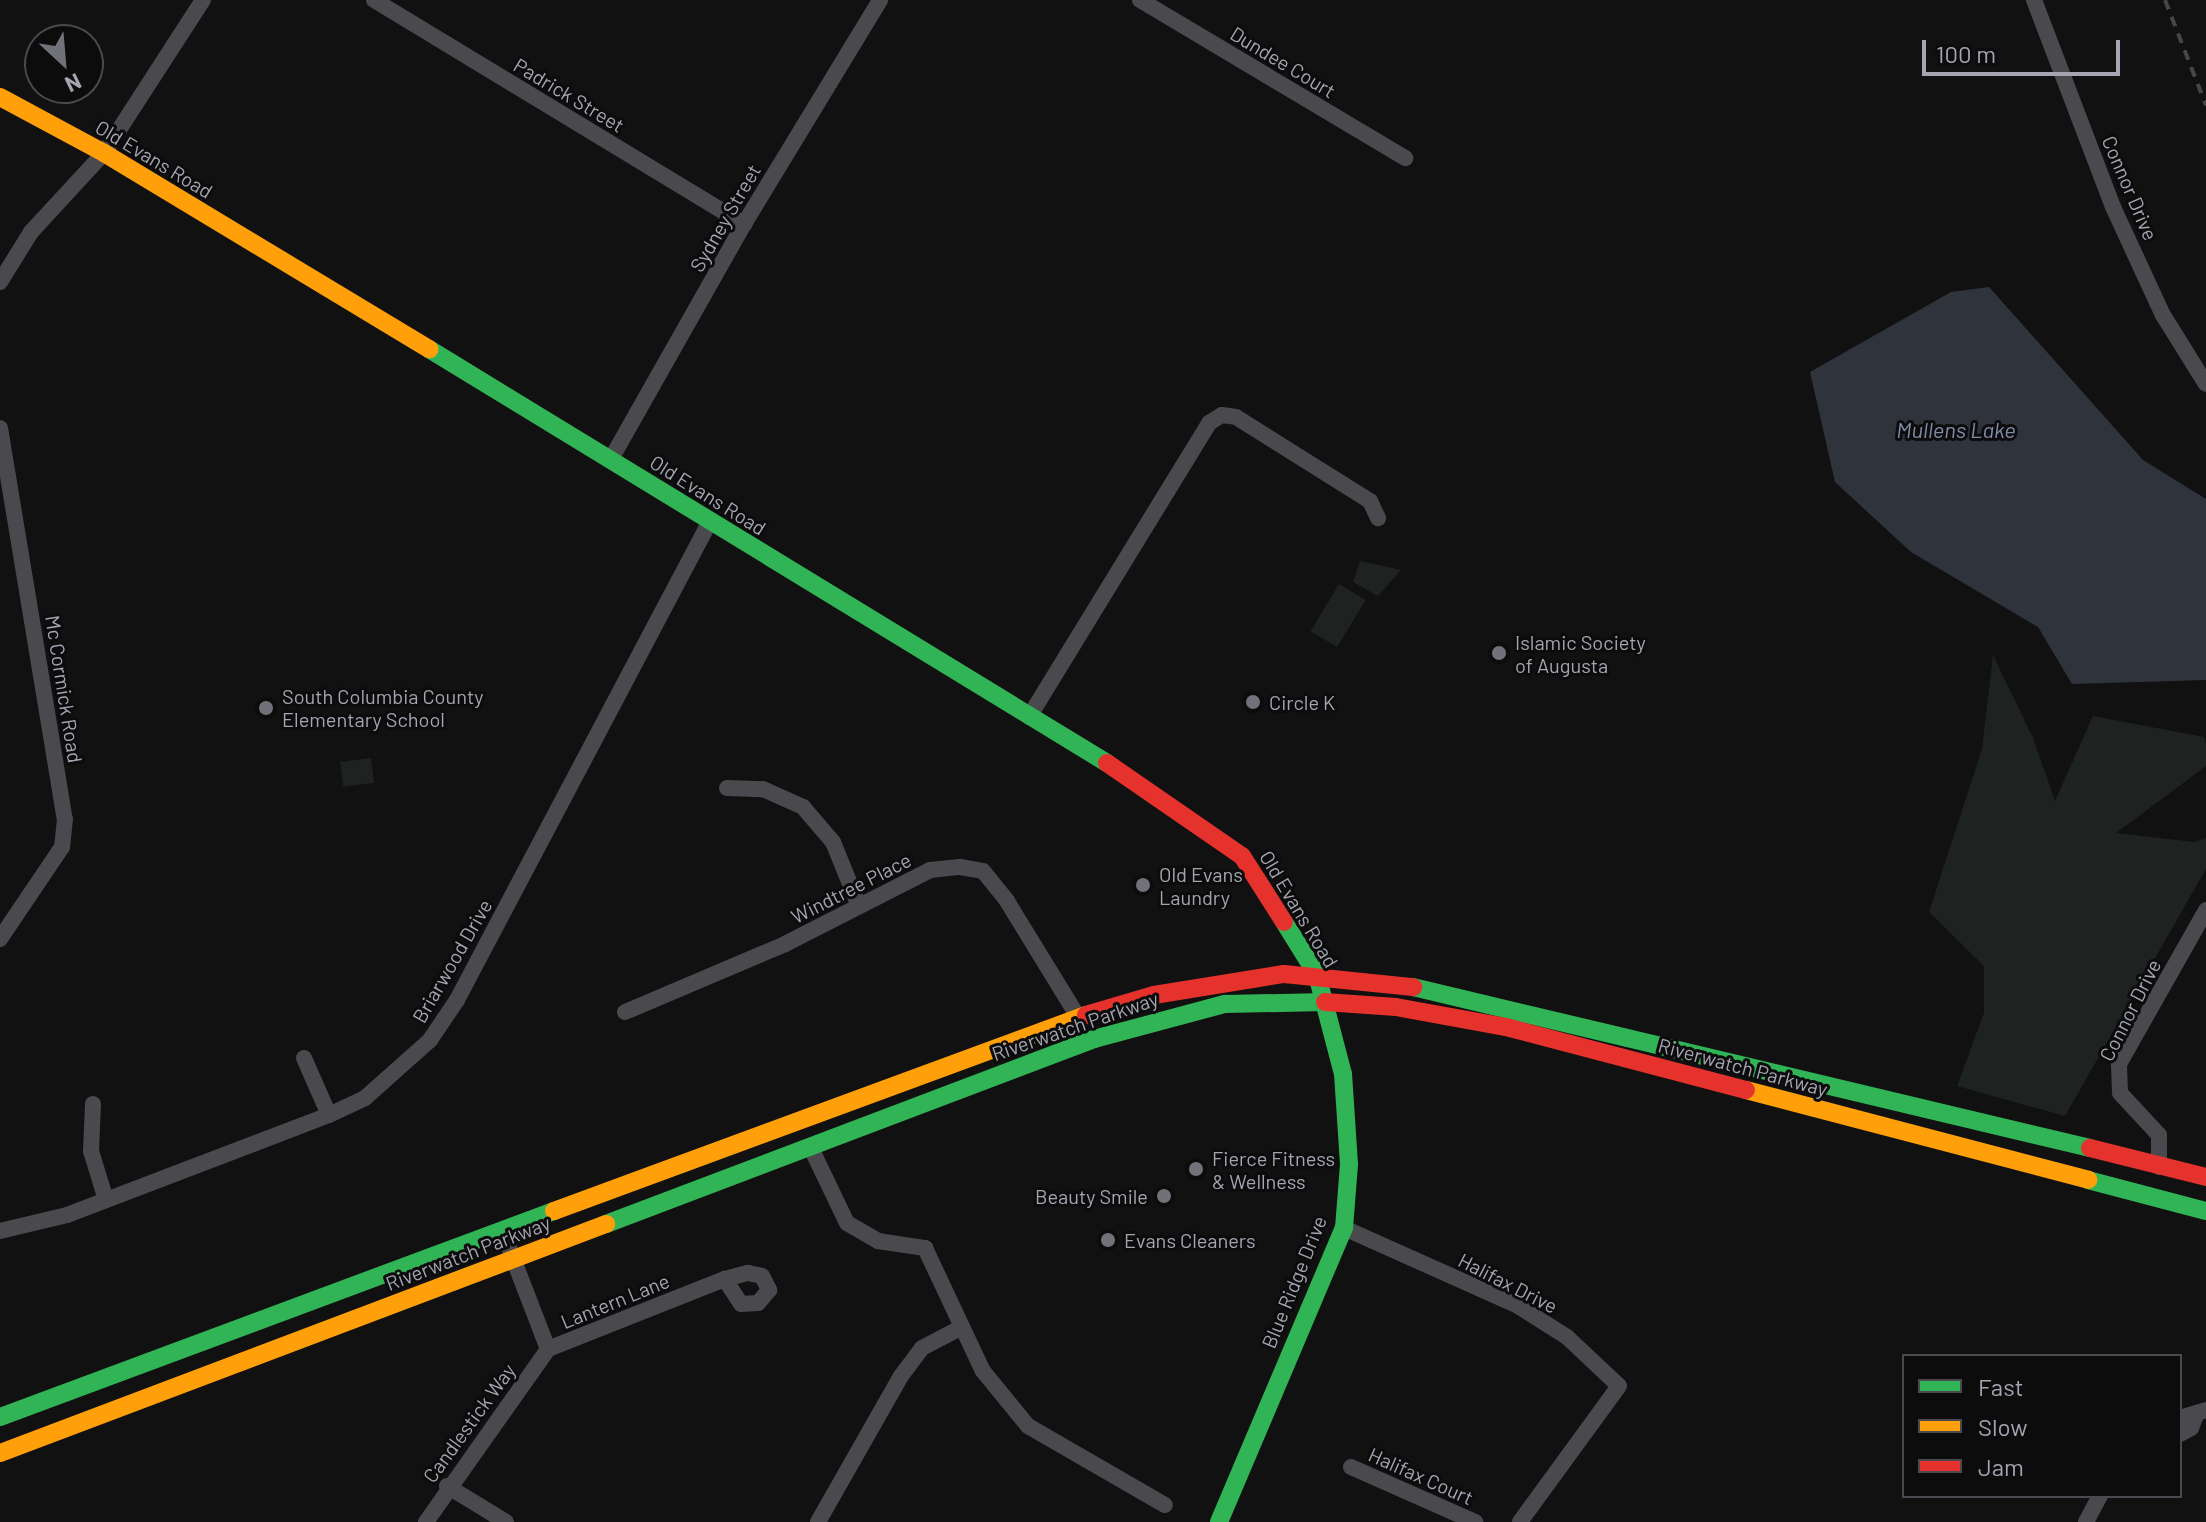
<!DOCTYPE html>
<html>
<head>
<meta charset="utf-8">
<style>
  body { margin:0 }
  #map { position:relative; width:2206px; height:1522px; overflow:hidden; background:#111112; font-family:Barlow,sans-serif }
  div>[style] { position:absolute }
  .green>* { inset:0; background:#1e2321; transform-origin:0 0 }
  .water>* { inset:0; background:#2f333c }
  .street>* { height:16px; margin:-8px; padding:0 8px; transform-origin:8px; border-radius:8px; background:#4a4a4e }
  .fast>* { height:18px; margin:-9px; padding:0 9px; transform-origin:9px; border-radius:9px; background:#30b455 }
  .slow>* { height:18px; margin:-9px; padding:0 9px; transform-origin:9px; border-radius:9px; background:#ff9f0a }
  .jam>* { height:18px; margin:-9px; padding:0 9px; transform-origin:9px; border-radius:9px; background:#e5322d }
  .rail>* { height:4px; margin-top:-2px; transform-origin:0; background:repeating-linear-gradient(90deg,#464648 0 10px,transparent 0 18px) }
  .dots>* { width:22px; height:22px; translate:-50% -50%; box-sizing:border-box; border:4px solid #0c0c0d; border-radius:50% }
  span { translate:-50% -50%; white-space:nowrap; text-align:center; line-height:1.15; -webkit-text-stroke:6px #0c0c0d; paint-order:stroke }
  .street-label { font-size:20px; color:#a4a5b1 }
  .poi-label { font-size:20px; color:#a4a5b1 }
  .left { translate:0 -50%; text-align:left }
  .right { translate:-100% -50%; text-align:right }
  .water-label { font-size:22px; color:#7f8ca8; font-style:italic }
  .legend { position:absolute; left:1902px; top:1354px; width:280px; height:144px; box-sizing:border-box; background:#0c0c0d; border:2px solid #49494f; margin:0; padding:10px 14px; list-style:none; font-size:24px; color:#a4a5b1 }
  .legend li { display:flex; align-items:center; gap:16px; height:40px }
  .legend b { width:40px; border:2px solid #49494f }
  .north { position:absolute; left:24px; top:24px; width:80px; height:80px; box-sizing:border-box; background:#0c0c0d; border:2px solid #49494f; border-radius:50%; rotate:154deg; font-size:22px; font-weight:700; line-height:32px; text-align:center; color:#a4a5b1 }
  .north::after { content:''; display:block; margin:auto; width:28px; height:36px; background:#717179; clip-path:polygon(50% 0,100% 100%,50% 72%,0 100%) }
  .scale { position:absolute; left:1922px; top:40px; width:198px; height:36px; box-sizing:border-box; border:4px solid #a4a5b1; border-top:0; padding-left:10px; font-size:24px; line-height:28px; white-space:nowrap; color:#a4a5b1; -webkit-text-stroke:6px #0c0c0d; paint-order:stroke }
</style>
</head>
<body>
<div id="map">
  <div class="green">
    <div style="clip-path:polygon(1360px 561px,1401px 570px,1378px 596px,1353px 582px)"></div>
    <div style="left:1339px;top:584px;width:31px;height:55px;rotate:31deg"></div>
    <div style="clip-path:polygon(1993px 655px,2033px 738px,2055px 801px,2093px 716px,2204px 737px,2206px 743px,2206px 766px,2116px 833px,2194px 842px,2206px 838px,2206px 869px,2065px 1116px,1957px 1086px,1984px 1013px,1984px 966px,1929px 912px,1982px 749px)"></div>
    <div style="left:371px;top:758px;width:25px;height:31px;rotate:83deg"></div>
  </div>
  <div class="water">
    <div style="clip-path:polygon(1989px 287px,2143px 460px,2206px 499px,2206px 680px,2072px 684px,2038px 627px,1911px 552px,1835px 482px,1810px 372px,1951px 292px)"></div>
  </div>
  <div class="street">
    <div style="left:374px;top:0;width:433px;rotate:31.2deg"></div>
    <div style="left:1140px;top:0;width:309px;rotate:30.8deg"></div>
    <div style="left:2034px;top:0;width:222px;rotate:69.1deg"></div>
    <div style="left:2113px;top:207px;width:119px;rotate:65.2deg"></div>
    <div style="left:2163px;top:315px;width:81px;rotate:58.1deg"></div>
    <div style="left:0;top:282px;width:59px;rotate:-58.2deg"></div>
    <div style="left:31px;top:232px;width:108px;rotate:-47.3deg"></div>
    <div style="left:104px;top:153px;width:182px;rotate:-57.1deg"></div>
    <div style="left:0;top:428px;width:396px;rotate:80.6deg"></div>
    <div style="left:65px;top:819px;width:28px;rotate:96deg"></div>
    <div style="left:62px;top:847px;width:111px;rotate:124deg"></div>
    <div style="left:611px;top:459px;width:270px;rotate:-60.5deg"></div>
    <div style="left:744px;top:224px;width:262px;rotate:-58.7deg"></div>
    <div style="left:1029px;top:717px;width:345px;rotate:-58.5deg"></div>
    <div style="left:1209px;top:423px;width:15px;rotate:-32deg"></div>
    <div style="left:1222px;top:415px;width:14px;rotate:8deg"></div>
    <div style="left:1236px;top:417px;width:158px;rotate:32.1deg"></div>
    <div style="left:1370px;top:501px;width:19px;rotate:65deg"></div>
    <div style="left:727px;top:788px;width:36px;rotate:2deg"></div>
    <div style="left:763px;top:789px;width:44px;rotate:24.2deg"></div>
    <div style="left:803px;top:807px;width:46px;rotate:49.4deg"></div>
    <div style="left:833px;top:842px;width:69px;rotate:67.9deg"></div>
    <div style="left:625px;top:1012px;width:174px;rotate:-23deg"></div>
    <div style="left:785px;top:944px;width:163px;rotate:-27deg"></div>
    <div style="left:930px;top:870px;width:30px;rotate:-6deg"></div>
    <div style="left:960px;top:867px;width:23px;rotate:10deg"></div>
    <div style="left:983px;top:871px;width:38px;rotate:51deg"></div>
    <div style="left:1007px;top:901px;width:136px;rotate:58.5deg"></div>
    <div style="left:304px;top:1058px;width:62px;rotate:66.3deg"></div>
    <div style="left:93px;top:1104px;width:47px;rotate:92.4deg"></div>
    <div style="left:91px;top:1151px;width:51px;rotate:73deg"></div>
    <div style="left:811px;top:1148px;width:83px;rotate:64.4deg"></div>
    <div style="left:847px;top:1223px;width:36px;rotate:30deg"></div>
    <div style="left:878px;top:1241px;width:48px;rotate:8.5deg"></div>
    <div style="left:925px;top:1248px;width:136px;rotate:64.8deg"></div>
    <div style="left:983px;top:1371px;width:71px;rotate:50.7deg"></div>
    <div style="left:1028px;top:1426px;width:158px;rotate:30deg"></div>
    <div style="left:2159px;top:1167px;width:32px;rotate:-90deg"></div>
    <div style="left:2159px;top:1135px;width:57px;rotate:-132.9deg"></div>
    <div style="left:2120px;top:1093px;width:29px;rotate:-92deg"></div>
    <div style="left:2119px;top:1064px;width:177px;rotate:-60.5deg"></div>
    <div style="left:1344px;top:1228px;width:191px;rotate:24.1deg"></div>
    <div style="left:1518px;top:1306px;width:58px;rotate:32.3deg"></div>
    <div style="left:1567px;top:1337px;width:71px;rotate:43.3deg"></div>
    <div style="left:1619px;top:1386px;width:168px;rotate:126.1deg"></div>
    <div style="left:0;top:1231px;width:69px;rotate:-13.4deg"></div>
    <div style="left:67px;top:1215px;width:280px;rotate:-20.9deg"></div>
    <div style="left:329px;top:1115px;width:40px;rotate:-25deg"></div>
    <div style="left:365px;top:1098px;width:87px;rotate:-41.7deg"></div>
    <div style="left:430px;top:1040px;width:48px;rotate:-56deg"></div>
    <div style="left:457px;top:1000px;width:539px;rotate:-62.15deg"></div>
    <div style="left:503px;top:1232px;width:125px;rotate:69deg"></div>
    <div style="left:548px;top:1349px;width:190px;rotate:-21.6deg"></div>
    <div style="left:725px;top:1279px;width:24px;rotate:-15deg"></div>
    <div style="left:748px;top:1273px;width:14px;rotate:12deg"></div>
    <div style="left:762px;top:1276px;width:16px;rotate:63deg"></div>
    <div style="left:769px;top:1290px;width:17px;rotate:130deg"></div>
    <div style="left:758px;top:1303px;width:17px;rotate:177deg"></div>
    <div style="left:741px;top:1304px;width:30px;rotate:-123deg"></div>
    <div style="left:2180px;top:1418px;width:27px;rotate:-17deg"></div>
    <div style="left:2180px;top:1434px;width:13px;rotate:-29deg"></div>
    <div style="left:2191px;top:1428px;width:14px;rotate:-69deg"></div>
    <div style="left:1351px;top:1467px;width:136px;rotate:23.9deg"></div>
    <div style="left:447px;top:1486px;width:69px;rotate:31.4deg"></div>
    <div style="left:426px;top:1522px;width:212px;rotate:-54.8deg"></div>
    <div style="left:818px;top:1522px;width:168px;rotate:-60.4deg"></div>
    <div style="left:901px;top:1376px;width:35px;rotate:-53deg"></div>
    <div style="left:922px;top:1348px;width:45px;rotate:-27.7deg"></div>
    <div style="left:2086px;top:1522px;width:30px;rotate:-62deg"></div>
  </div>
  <div class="fast">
    <div style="left:429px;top:349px;width:794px;rotate:31.41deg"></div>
    <div style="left:1413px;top:987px;width:696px;rotate:13.38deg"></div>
    <div style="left:2088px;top:1180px;width:122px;rotate:14.7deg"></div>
    <div style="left:606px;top:1224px;width:522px;rotate:-20.76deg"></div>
    <div style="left:1094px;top:1039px;width:136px;rotate:-15deg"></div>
    <div style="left:1225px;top:1004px;width:100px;rotate:-1.1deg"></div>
    <div style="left:0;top:1417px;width:591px;rotate:-20.4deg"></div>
    <div style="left:1219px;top:1522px;width:319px;rotate:-67deg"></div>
    <div style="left:1344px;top:1228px;width:64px;rotate:-85.5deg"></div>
    <div style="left:1349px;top:1164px;width:90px;rotate:-93.8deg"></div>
    <div style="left:1343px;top:1074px;width:102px;rotate:-104.7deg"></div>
    <div style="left:1317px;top:975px;width:62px;rotate:-121.9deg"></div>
  </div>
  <div class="slow">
    <div style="left:0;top:97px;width:118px;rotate:28.3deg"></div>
    <div style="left:104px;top:153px;width:380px;rotate:31.1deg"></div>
    <div style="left:1746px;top:1090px;width:354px;rotate:14.7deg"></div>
    <div style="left:554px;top:1211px;width:567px;rotate:-20.22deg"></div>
    <div style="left:0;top:1453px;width:648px;rotate:-20.7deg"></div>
  </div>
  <div class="jam">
    <div style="left:1107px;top:763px;width:164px;rotate:34.6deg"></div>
    <div style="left:1242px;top:856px;width:78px;rotate:57.5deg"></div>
    <div style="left:1325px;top:1002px;width:71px;rotate:4deg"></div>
    <div style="left:1396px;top:1007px;width:112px;rotate:10.3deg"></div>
    <div style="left:1506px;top:1027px;width:248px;rotate:14.7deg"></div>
    <div style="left:1086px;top:1015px;width:71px;rotate:-16.4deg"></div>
    <div style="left:1154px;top:995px;width:132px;rotate:-9.2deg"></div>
    <div style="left:1284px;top:974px;width:130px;rotate:5.8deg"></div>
    <div style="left:2090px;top:1148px;width:120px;rotate:14deg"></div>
  </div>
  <div class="rail">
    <div style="left:2165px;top:0;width:113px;rotate:68.7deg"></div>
  </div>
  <div class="dots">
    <div style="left:1499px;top:653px;background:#717179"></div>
    <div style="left:1253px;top:702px;background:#717179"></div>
    <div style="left:266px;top:708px;background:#717179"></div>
    <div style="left:1143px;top:885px;background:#717179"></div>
    <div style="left:1196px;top:1169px;background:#717179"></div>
    <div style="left:1164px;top:1196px;background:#717179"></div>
    <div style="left:1108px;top:1240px;background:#717179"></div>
  </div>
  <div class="street-label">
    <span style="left:1283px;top:62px;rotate:31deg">Dundee Court</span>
    <span style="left:569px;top:95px;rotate:31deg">Padrick Street</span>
    <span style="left:154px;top:159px;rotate:31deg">Old Evans Road</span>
    <span style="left:2130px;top:188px;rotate:67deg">Connor Drive</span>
    <span style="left:725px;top:218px;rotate:-60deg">Sydney Street</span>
    <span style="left:708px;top:495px;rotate:32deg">Old Evans Road</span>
    <span style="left:64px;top:689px;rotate:81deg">Mc Cormick Road</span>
    <span style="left:851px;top:888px;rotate:-27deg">Windtree Place</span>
    <span style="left:1299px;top:909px;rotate:59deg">Old Evans Road</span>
    <span style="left:452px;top:961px;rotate:-60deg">Briarwood Drive</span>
    <span style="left:2130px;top:1010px;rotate:-63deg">Connor Drive</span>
    <span style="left:1075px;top:1026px;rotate:-19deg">Riverwatch Parkway</span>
    <span style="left:1743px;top:1067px;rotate:15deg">Riverwatch Parkway</span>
    <span style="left:468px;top:1253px;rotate:-21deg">Riverwatch Parkway</span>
    <span style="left:1294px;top:1282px;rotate:-68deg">Blue Ridge Drive</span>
    <span style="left:1508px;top:1283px;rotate:27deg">Halifax Drive</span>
    <span style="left:615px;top:1301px;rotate:-22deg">Lantern Lane</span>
    <span style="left:469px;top:1423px;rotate:-54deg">Candlestick Way</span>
    <span style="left:1421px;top:1476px;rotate:24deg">Halifax Court</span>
  </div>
  <div class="poi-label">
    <span class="left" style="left:1515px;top:654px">Islamic Society<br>of Augusta</span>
    <span class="left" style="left:282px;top:708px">South Columbia County<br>Elementary School</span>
    <span class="left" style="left:1269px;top:702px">Circle K</span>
    <span class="left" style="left:1159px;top:886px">Old Evans<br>Laundry</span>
    <span class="left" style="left:1212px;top:1170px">Fierce Fitness<br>&amp; Wellness</span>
    <span class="right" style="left:1148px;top:1196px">Beauty Smile</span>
    <span class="left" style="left:1124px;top:1240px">Evans Cleaners</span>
  </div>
  <div class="water-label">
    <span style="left:1956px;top:430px">Mullens Lake</span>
  </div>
  <ul class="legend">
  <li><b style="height:10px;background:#30b455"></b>Fast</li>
  <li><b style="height:10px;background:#ff9f0a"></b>Slow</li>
  <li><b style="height:10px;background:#e5322d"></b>Jam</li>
  </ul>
  <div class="north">N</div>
  <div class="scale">100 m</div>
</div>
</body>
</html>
